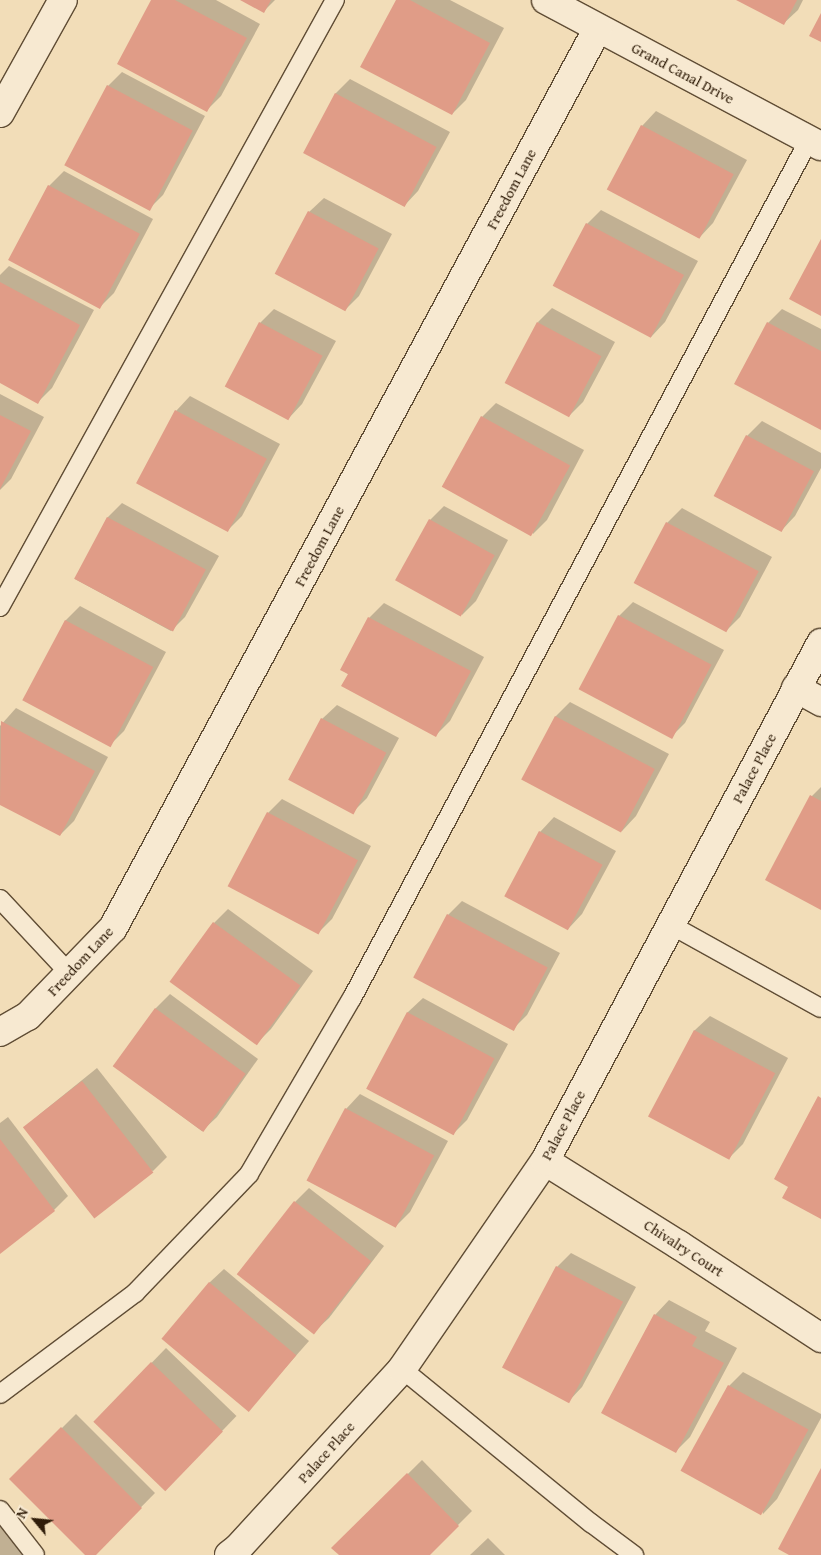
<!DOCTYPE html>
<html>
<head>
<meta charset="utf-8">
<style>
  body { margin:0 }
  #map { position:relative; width:821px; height:1555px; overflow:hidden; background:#f2ddb8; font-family:"Gentium Book Plus",serif }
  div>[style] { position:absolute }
  .shadow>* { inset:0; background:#0003; transform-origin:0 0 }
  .building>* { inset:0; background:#e09c87; transform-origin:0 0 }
  .roads { filter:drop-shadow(1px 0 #604d35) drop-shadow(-1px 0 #604d35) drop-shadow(0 1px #604d35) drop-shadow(0 -1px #604d35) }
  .service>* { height:18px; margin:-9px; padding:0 9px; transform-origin:9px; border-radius:9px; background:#f7e9d1 }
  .minor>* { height:28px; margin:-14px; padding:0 14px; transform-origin:14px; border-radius:14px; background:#f7e9d1 }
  span { translate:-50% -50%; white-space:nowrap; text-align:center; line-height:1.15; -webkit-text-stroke:4px #f7e9d1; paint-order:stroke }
  .street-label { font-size:15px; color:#301d09 }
  .north { position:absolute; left:10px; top:1495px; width:50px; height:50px; -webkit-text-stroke:4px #f7e9d1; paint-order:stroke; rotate:298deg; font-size:14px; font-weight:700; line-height:20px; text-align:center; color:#301d09 }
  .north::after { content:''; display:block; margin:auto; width:18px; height:22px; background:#301d09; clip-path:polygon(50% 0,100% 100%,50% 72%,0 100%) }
</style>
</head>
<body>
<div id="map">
  <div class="shadow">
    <div style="clip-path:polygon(152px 0,216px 0,260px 24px,221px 96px,207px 110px)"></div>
    <div style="clip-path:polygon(243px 0,275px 0,264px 11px)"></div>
    <div style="clip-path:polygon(397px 0,450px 0,504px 28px,466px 100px,452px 114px)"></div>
    <div style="clip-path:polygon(739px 0,803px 0,798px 10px,783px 24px)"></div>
    <div style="clip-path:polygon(122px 72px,205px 116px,163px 195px,149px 209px,108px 86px)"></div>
    <div style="clip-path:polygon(350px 79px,450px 132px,418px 191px,404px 206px,305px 153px,336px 93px)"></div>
    <div style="clip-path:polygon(656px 111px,747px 160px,713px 223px,699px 238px,608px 189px,642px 126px)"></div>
    <div style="clip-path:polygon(64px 171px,153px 219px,114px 293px,100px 307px,10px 260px,49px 186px)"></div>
    <div style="clip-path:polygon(324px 198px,392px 234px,359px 296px,345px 310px,309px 212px)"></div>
    <div style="clip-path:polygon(601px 210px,698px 261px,665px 322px,651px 337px,587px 224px)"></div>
    <div style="clip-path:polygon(9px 266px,94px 310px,52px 388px,38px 402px,0 382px,0 275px)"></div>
    <div style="clip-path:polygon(552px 308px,615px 342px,583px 402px,569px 416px,538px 322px)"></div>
    <div style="clip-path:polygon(274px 309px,336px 341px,302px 404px,288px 419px,260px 323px)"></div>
    <div style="clip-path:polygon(782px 309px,821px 329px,821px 429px,768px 323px)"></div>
    <div style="clip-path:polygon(0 394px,44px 417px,11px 479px,0 490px)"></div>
    <div style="clip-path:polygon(190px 396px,280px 444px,242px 516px,228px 530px,176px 411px)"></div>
    <div style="clip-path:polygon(496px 403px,584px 450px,547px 520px,533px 534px,482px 417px)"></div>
    <div style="clip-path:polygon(762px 421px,821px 453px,821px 468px,795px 516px,781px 531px,715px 496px,747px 436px)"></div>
    <div style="clip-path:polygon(122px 503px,219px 556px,185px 617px,171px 631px,75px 579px,108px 517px)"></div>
    <div style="clip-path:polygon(444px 506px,508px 540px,476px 601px,462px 615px,430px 520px)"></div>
    <div style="clip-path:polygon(682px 508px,772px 557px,740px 617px,726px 631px,635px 583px,667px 523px)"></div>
    <div style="clip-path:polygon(633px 602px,724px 650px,685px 723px,671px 737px,619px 616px)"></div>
    <div style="clip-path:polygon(384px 603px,484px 657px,450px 721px,436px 735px,342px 670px,369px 618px)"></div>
    <div style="clip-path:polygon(80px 606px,166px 652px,124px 731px,110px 745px,24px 699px,66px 620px)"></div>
    <div style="clip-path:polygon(570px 702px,669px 754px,636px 816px,622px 831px,523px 778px,556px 716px)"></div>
    <div style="clip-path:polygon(337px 705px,399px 738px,367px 798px,353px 812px,322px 719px)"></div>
    <div style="clip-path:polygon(16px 708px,108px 757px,74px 821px,60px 835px,0 803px,0 726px)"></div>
    <div style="clip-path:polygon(821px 787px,821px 908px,812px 796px)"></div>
    <div style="clip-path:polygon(282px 799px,371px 846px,332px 919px,318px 933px,268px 813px)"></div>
    <div style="clip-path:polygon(554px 817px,616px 851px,582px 914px,568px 929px,540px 832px)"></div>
    <div style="clip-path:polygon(462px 901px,560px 953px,527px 1015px,513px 1029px,448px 915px)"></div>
    <div style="clip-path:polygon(228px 909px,313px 971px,271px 1029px,257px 1043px,214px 923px)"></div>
    <div style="clip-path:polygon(170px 994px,258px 1059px,217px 1117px,202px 1131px,114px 1066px,156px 1008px)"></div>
    <div style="clip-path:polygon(423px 998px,508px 1044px,467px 1120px,453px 1134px,368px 1089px,408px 1012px)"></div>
    <div style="clip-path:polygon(710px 1016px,788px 1058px,743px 1144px,729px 1158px,650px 1116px,695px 1030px)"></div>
    <div style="clip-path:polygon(97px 1068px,167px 1157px,153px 1171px,26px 1128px,40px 1114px)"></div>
    <div style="clip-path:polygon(360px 1094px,448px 1141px,410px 1212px,396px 1226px,346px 1109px)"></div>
    <div style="clip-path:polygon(8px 1117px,68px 1196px,54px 1210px,0 1253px,0 1123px)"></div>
    <div style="clip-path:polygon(309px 1188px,384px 1246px,329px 1318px,314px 1332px,295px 1202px)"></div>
    <div style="clip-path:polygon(571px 1253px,636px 1287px,582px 1387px,568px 1402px,557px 1267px)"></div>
    <div style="clip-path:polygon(224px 1269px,309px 1341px,248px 1410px,209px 1283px)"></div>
    <div style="clip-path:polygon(669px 1300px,710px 1322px,705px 1331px,737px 1348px,690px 1437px,676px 1451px,655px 1315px)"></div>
    <div style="left:166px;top:1348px;width:98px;height:102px;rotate:44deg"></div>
    <div style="clip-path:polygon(743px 1372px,821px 1414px,821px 1418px,777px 1499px,763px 1514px,729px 1386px)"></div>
    <div style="clip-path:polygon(76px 1414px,155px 1493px,94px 1555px,87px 1555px,11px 1479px)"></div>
    <div style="clip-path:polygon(422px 1460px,472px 1511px,428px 1555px,340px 1555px,333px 1548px)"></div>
    <div style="clip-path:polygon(0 1518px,30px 1555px,0 1555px)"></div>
    <div style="clip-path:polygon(488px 1538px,505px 1555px,470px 1555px)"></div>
  </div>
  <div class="building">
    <div style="clip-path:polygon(151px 0,175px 0,247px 38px,207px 112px,117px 64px)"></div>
    <div style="clip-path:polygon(240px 0,271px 0,264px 13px)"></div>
    <div style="clip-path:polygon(396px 0,410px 0,490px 43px,452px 115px,360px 67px)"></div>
    <div style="clip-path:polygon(736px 0,797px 0,784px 25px)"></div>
    <div style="clip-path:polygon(821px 13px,821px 42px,809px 36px)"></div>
    <div style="left:107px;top:85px;width:97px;height:91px;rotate:28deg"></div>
    <div style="left:335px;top:93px;width:115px;height:68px;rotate:28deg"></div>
    <div style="left:641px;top:125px;width:105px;height:73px;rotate:28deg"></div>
    <div style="left:48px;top:185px;width:104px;height:85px;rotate:28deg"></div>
    <div style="left:308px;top:211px;width:80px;height:71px;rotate:28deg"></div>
    <div style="left:586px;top:223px;width:111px;height:71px;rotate:28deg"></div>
    <div style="clip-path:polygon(821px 239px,821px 316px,789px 299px)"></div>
    <div style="clip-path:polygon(0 282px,80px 325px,38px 404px,0 383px)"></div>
    <div style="left:259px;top:322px;width:72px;height:73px;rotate:28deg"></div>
    <div style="left:537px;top:322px;width:73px;height:69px;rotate:28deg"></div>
    <div style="clip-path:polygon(767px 322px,821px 351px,821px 430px,734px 384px)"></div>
    <div style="left:175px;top:410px;width:104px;height:83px;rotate:28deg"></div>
    <div style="clip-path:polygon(0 415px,31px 431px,0 489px)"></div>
    <div style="left:481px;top:416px;width:102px;height:81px;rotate:29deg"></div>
    <div style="left:746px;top:435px;width:77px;height:69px;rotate:28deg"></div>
    <div style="left:107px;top:517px;width:112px;height:70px;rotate:28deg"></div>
    <div style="left:429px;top:519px;width:75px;height:70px;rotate:29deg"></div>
    <div style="left:666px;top:522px;width:105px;height:69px;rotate:28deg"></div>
    <div style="left:618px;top:615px;width:106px;height:84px;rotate:28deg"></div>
    <div style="clip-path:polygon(368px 617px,471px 671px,436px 737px,341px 686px,348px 674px,340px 670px)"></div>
    <div style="left:65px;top:620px;width:100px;height:91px;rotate:28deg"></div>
    <div style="left:555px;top:716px;width:113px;height:72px;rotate:28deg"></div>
    <div style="left:321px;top:718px;width:74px;height:70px;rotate:28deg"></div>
    <div style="clip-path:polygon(1px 721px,95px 771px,60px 836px,0 805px)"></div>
    <div style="clip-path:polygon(810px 795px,821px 801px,821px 910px,765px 880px)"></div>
    <div style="left:267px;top:812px;width:103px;height:84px;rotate:28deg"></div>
    <div style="left:539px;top:831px;width:72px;height:74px;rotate:28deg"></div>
    <div style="left:447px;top:914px;width:114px;height:72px;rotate:28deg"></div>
    <div style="left:213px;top:922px;width:108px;height:74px;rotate:36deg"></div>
    <div style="left:155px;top:1008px;width:112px;height:72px;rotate:36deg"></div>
    <div style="left:407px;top:1012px;width:99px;height:87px;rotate:28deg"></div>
    <div style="left:694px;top:1030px;width:92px;height:98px;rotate:28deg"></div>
    <div style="left:82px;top:1081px;width:116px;height:75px;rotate:52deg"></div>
    <div style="clip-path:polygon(818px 1096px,821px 1098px,821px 1219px,782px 1198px,788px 1187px,774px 1179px)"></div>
    <div style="left:345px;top:1108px;width:101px;height:82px;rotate:28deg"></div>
    <div style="clip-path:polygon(0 1139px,55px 1211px,0 1254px)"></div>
    <div style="left:294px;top:1201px;width:98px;height:93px;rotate:38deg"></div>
    <div style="left:556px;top:1266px;width:76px;height:115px;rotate:28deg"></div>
    <div style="left:209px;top:1282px;width:114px;height:74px;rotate:40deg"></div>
    <div style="clip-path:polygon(654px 1314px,697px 1337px,692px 1346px,724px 1363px,676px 1453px,601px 1413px)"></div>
    <div style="left:151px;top:1362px;width:100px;height:83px;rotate:44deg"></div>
    <div style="left:728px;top:1385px;width:92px;height:98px;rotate:29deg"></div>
    <div style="clip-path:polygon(61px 1427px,142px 1508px,96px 1555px,85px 1555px,9px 1479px)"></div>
    <div style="clip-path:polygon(821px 1468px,821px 1555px,789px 1555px,778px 1549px)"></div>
    <div style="clip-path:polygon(407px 1473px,459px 1526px,430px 1555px,339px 1555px,331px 1548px)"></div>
  </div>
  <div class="roads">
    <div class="service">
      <div style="left:0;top:607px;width:693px;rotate:-61.11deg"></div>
      <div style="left:0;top:899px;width:101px;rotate:47deg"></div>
      <div style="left:671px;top:925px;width:171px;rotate:29deg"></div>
      <div style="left:402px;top:1369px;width:244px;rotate:39.2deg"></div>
      <div style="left:591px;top:1523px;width:54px;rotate:36.7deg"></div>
      <div style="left:0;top:1394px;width:169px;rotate:-36.8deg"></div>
      <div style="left:135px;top:1293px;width:165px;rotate:-46.2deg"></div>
      <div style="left:249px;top:1174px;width:204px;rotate:-59.7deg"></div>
      <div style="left:352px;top:998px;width:972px;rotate:-61.96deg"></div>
      <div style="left:0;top:1510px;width:57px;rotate:52.1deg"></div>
    </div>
    <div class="minor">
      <div style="left:546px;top:0;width:311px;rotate:28deg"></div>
      <div style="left:0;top:113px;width:129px;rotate:-60.9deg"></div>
      <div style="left:796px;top:688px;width:29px;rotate:29deg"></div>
      <div style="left:0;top:1032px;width:32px;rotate:-30deg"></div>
      <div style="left:28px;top:1016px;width:122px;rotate:-46deg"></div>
      <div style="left:113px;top:928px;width:1022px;rotate:-61.68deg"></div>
      <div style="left:545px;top:1161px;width:158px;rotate:32.1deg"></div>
      <div style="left:679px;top:1245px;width:170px;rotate:33.2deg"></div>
      <div style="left:229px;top:1555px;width:11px;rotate:-38deg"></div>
      <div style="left:238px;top:1548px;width:243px;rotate:-47.5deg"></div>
      <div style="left:402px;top:1369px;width:252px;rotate:-55.5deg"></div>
      <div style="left:545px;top:1161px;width:587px;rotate:-61.95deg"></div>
    </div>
  </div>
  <div class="street-label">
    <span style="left:683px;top:73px;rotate:28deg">Grand Canal Drive</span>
    <span style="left:511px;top:189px;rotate:-62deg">Freedom Lane</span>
    <span style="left:319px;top:546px;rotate:-62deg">Freedom Lane</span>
    <span style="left:754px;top:768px;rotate:-62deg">Palace Place</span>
    <span style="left:80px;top:961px;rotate:-47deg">Freedom Lane</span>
    <span style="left:563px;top:1125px;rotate:-62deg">Palace Place</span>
    <span style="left:684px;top:1248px;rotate:33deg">Chivalry Court</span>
    <span style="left:326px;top:1452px;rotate:-48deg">Palace Place</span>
  </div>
  <div class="north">N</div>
</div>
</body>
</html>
